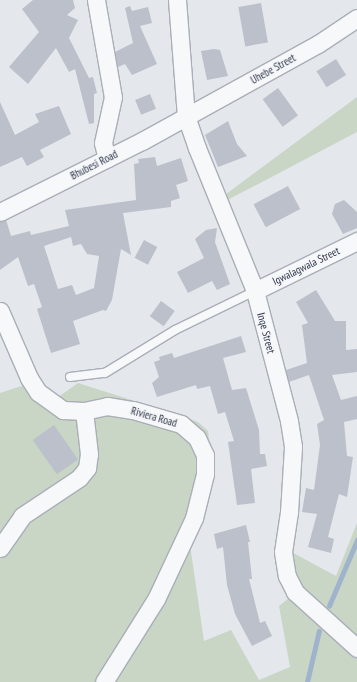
<!DOCTYPE html>
<html>
<head>
<meta charset="utf-8">
<style>
  body { margin:0 }
  #map { position:relative; width:357px; height:682px; overflow:hidden; background:#e4e7ec; font-family:"PT Sans Narrow",sans-serif }
  div>[style] { position:absolute }
  .green>* { inset:0; background:#c9d6c5 }
  .stream>* { height:4.5px; margin:-2.25px; padding:0 2.25px; transform-origin:2.25px; border-radius:2.25px; background:#9fb4cc }
  .building>* { inset:0; background:#bbc0ca; transform-origin:0 0 }
  .roads { filter:drop-shadow(1px 0 #a9aeb7) drop-shadow(-1px 0 #a9aeb7) drop-shadow(0 1px #a9aeb7) drop-shadow(0 -1px #a9aeb7) }
  .lane>* { height:8px; margin:-4px; padding:0 4px; transform-origin:4px; border-radius:4px; background:#f7f8fa }
  .street>* { height:17px; margin:-8.5px; padding:0 8.5px; transform-origin:8.5px; border-radius:8.5px; background:#f7f8fa }
  span { translate:-50% -50%; white-space:nowrap; text-align:center; line-height:1.15; -webkit-text-stroke:4px #f4f6f9; paint-order:stroke }
  .street-label { font-size:11px; color:#2b3445 }
</style>
</head>
<body>
<div id="map">
  <div class="green">
    <div style="clip-path:polygon(357px 97px,357px 132px,220px 204px,218px 200px)"></div>
    <div style="clip-path:polygon(34px 382px,51px 402px,78px 383px,182px 416px,198px 422px,208px 431px,213px 470px,189px 538px,204px 641px,231px 630px,259px 680px,290px 667px,279px 606px,296px 592px,284px 548px,336px 576px,357px 523px,357px 682px,0 682px,0 393px)"></div>
  </div>
  <div class="stream">
    <div style="left:329px;top:606px;width:72px;rotate:-67deg"></div>
    <div style="left:307px;top:682px;width:52px;rotate:-76.8deg"></div>
  </div>
  <div class="building">
    <div style="clip-path:polygon(33px 0,73px 0,75px 8px,67px 15px,78px 20px,69px 38px,89px 78px,93px 77px,97px 93px,94px 94px,94px 123px,89px 124px,75px 69px,69px 72px,56px 48px,28px 84px,9px 67px,39px 32px,22px 9px)"></div>
    <div style="left:261px;top:3px;width:40px;height:23px;rotate:80deg"></div>
    <div style="clip-path:polygon(130px 6px,132px 11px,148px 7px,152px 23px,140px 26px,157px 64px,132px 75px,125px 64px,118px 67px,115px 52px,133px 43px,125px 8px)"></div>
    <div style="clip-path:polygon(214px 49px,220px 50px,228px 76px,207px 80px,201px 51px)"></div>
    <div style="left:336px;top:59px;width:19px;height:23px;rotate:58deg"></div>
    <div style="left:278px;top:88px;width:34px;height:19px;rotate:54deg"></div>
    <div style="left:150px;top:94px;width:16px;height:16px;rotate:68deg"></div>
    <div style="clip-path:polygon(0 102px,15px 135px,39px 122px,35px 114px,59px 106px,71px 134px,40px 150px,44px 157px,27px 166px,22px 157px,0 167px)"></div>
    <div style="clip-path:polygon(228px 121px,237px 144px,247px 156px,218px 167px,205px 135px)"></div>
    <div style="clip-path:polygon(evenodd,155px 157px,157px 166px,181px 158px,188px 181px,176px 185px,180px 198px,171px 201px,171px 207px,123px 213px,131px 255px,121px 249px,112px 300px,106px 311px,103px 310px,73px 321px,80px 344px,51px 353px,37px 309px,42px 307px,34px 284px,28px 286px,18px 257px,0 270px,0 222px,6px 220px,11px 236px,30px 231px,31px 235px,69px 226px,65px 210px,136px 200px,134px 164px,139px 163px,138px 159px,155px 157px,71px 237px,73px 246px,81px 244px,87px 254px,99px 256px,94px 288px,76px 295px,72px 285px,58px 289px,44px 246px,71px 237px)"></div>
    <div style="left:288px;top:186px;width:26px;height:39px;rotate:62deg"></div>
    <div style="clip-path:polygon(344px 200px,357px 212px,357px 228px,343px 234px,332px 214px,335px 204px)"></div>
    <div style="clip-path:polygon(217px 228px,215px 242px,230px 284px,217px 290px,212px 281px,188px 293px,177px 272px,204px 258px,195px 239px,206px 230px)"></div>
    <div style="left:144px;top:240px;width:15px;height:20px;rotate:28deg"></div>
    <div style="clip-path:polygon(316px 290px,335px 321px,346px 321px,346px 350px,357px 349px,357px 372px,332px 375px,341px 400px,357px 396px,357px 419px,344px 422px,347px 456px,353px 457px,347px 497px,339px 494px,328px 537px,334px 539px,331px 553px,308px 547px,317px 514px,302px 512px,306px 488px,314px 490px,320px 445px,317px 424px,324px 420px,309px 375px,289px 382px,286px 370px,307px 363px,302px 325px,308px 323px,296px 302px)"></div>
    <div style="left:161px;top:301px;width:17px;height:19px;rotate:36deg"></div>
    <div style="clip-path:polygon(241px 336px,246px 352px,223px 358px,232px 390px,246px 388px,259px 430px,260px 454px,265px 454px,267px 466px,251px 469px,255px 503px,237px 505px,228px 442px,234px 441px,225px 412px,218px 414px,210px 386px,197px 389px,196px 385px,157px 397px,152px 383px,159px 377px,154px 362px,160px 360px,159px 357px,172px 353px,174px 358px)"></div>
    <div style="left:54px;top:425px;width:42px;height:26px;rotate:55deg"></div>
    <div style="clip-path:polygon(246px 525px,250px 542px,248px 542px,252px 579px,249px 579px,260px 623px,265px 621px,272px 636px,252px 646px,235px 614px,227px 585px,223px 547px,217px 549px,214px 534px)"></div>
  </div>
  <div class="roads">
    <div class="lane">
      <div style="left:70px;top:377px;width:35px;rotate:-7deg"></div>
      <div style="left:105px;top:373px;width:82px;rotate:-31.6deg"></div>
      <div style="left:175px;top:330px;width:89px;rotate:-26deg"></div>
    </div>
    <div class="street">
      <div style="left:96px;top:0;width:98px;rotate:80.1deg"></div>
      <div style="left:113px;top:97px;width:47px;rotate:102.3deg"></div>
      <div style="left:103px;top:143px;width:16px;rotate:76deg"></div>
      <div style="left:177px;top:0;width:116px;rotate:85.6deg"></div>
      <div style="left:186px;top:116px;width:34px;rotate:71deg"></div>
      <div style="left:197px;top:148px;width:154px;rotate:67.9deg"></div>
      <div style="left:255px;top:291px;width:134px;rotate:75.3deg"></div>
      <div style="left:289px;top:421px;width:26px;rotate:81deg"></div>
      <div style="left:293px;top:447px;width:65px;rotate:93.5deg"></div>
      <div style="left:289px;top:512px;width:40px;rotate:98.5deg"></div>
      <div style="left:283px;top:552px;width:24px;rotate:81deg"></div>
      <div style="left:287px;top:576px;width:18px;rotate:63deg"></div>
      <div style="left:295px;top:592px;width:84px;rotate:42.1deg"></div>
      <div style="left:0;top:212px;width:159px;rotate:-26.6deg"></div>
      <div style="left:142px;top:141px;width:201px;rotate:-28.9deg"></div>
      <div style="left:318px;top:44px;width:47px;rotate:-33.7deg"></div>
      <div style="left:255px;top:291px;width:114px;rotate:-26.1deg"></div>
      <div style="left:0;top:311px;width:73px;rotate:66.6deg"></div>
      <div style="left:29px;top:378px;width:17px;rotate:57deg"></div>
      <div style="left:38px;top:392px;width:31px;rotate:36deg"></div>
      <div style="left:63px;top:410px;width:21px;rotate:3deg"></div>
      <div style="left:0;top:548px;width:39px;rotate:-55deg"></div>
      <div style="left:22px;top:516px;width:69px;rotate:-33.7deg"></div>
      <div style="left:79px;top:478px;width:13px;rotate:-51deg"></div>
      <div style="left:87px;top:468px;width:14px;rotate:-82deg"></div>
      <div style="left:89px;top:454px;width:43px;rotate:-96.6deg"></div>
      <div style="left:84px;top:411px;width:24px;rotate:-12deg"></div>
      <div style="left:107px;top:406px;width:26px;rotate:9deg"></div>
      <div style="left:133px;top:410px;width:50px;rotate:16.3deg"></div>
      <div style="left:181px;top:424px;width:21px;rotate:41deg"></div>
      <div style="left:197px;top:438px;width:19px;rotate:65deg"></div>
      <div style="left:205px;top:455px;width:19px;rotate:90deg"></div>
      <div style="left:205px;top:474px;width:45px;rotate:104deg"></div>
      <div style="left:194px;top:518px;width:89px;rotate:115.1deg"></div>
      <div style="left:156px;top:599px;width:98px;rotate:122.1deg"></div>
    </div>
  </div>
  <div class="street-label">
    <span style="left:273px;top:69px;rotate:-29deg">Uhebe Street</span>
    <span style="left:94px;top:165px;rotate:-27deg">Bhubesi Road</span>
    <span style="left:306px;top:266px;rotate:-26deg">Igwalagwala Street</span>
    <span style="left:266px;top:333px;rotate:75deg">Inqe Street</span>
    <span style="left:154px;top:417px;rotate:16deg">Riviera Road</span>
  </div>
</div>
</body>
</html>
